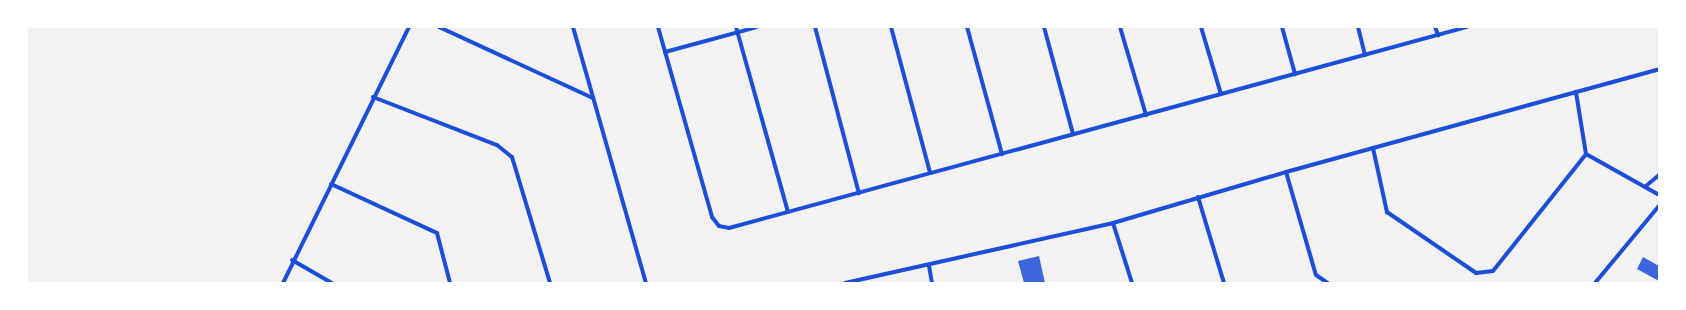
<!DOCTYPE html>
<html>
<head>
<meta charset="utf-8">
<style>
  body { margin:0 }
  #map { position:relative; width:1686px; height:310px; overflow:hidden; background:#f2f2f2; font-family:Georgia,serif }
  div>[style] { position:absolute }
  .building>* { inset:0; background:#3d67dc }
  .minor>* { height:4px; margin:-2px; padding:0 2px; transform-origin:2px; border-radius:2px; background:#1d4ed8 }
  span { translate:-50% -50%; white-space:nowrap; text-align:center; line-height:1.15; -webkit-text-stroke:3px #fff; paint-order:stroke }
  .frame { position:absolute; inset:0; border:28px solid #fff; pointer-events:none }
</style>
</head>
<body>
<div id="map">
  <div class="building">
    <div style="clip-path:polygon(1039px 256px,1045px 283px,1024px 283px,1018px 261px)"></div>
    <div style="clip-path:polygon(1643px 257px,1659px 266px,1659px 281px,1637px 269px)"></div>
  </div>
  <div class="minor">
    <div style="left:439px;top:27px;width:170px;rotate:24.8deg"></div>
    <div style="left:573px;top:27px;width:266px;rotate:74.1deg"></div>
    <div style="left:658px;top:27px;width:198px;rotate:74.1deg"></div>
    <div style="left:712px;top:217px;width:11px;rotate:52deg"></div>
    <div style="left:719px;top:226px;width:10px;rotate:11deg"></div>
    <div style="left:729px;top:228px;width:765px;rotate:-15.24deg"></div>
    <div style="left:736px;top:27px;width:192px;rotate:74.3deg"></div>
    <div style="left:815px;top:27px;width:172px;rotate:75.2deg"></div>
    <div style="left:891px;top:27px;width:151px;rotate:75deg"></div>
    <div style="left:967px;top:27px;width:132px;rotate:74.6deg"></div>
    <div style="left:1044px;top:27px;width:111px;rotate:74.8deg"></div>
    <div style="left:1120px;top:27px;width:92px;rotate:73.5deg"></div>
    <div style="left:1201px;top:27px;width:70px;rotate:73.4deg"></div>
    <div style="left:1282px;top:27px;width:49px;rotate:74.5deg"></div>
    <div style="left:1358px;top:27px;width:29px;rotate:76deg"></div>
    <div style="left:1435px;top:27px;width:9px;rotate:69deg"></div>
    <div style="left:665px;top:52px;width:95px;rotate:-15.2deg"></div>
    <div style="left:373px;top:97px;width:133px;rotate:21.2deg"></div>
    <div style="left:497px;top:145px;width:19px;rotate:39deg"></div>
    <div style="left:512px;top:157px;width:132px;rotate:73.2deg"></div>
    <div style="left:1373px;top:148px;width:66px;rotate:77.7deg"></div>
    <div style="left:1387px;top:212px;width:108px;rotate:34.4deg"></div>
    <div style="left:1476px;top:273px;width:17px;rotate:-7deg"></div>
    <div style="left:1493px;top:271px;width:149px;rotate:-51.5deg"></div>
    <div style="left:1586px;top:154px;width:63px;rotate:-99.2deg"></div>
    <div style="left:1586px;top:154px;width:84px;rotate:29.3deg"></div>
    <div style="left:1286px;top:172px;width:107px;rotate:73.8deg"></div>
    <div style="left:1316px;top:275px;width:14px;rotate:34deg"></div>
    <div style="left:331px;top:184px;width:117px;rotate:24.8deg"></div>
    <div style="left:437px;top:233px;width:52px;rotate:75.4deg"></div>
    <div style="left:1646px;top:186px;width:17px;rotate:-40deg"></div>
    <div style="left:1198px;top:197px;width:90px;rotate:73.2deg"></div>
    <div style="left:1113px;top:223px;width:63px;rotate:72.4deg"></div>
    <div style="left:292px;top:260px;width:46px;rotate:29.9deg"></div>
    <div style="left:929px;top:266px;width:17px;rotate:80deg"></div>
    <div style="left:283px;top:283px;width:285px;rotate:-63.8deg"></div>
    <div style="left:845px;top:283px;width:275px;rotate:-12.6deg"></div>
    <div style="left:1113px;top:223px;width:180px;rotate:-16.4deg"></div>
    <div style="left:1286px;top:172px;width:387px;rotate:-15.4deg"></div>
    <div style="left:1595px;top:283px;width:100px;rotate:-50.3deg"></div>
  </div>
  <div class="frame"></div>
</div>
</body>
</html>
